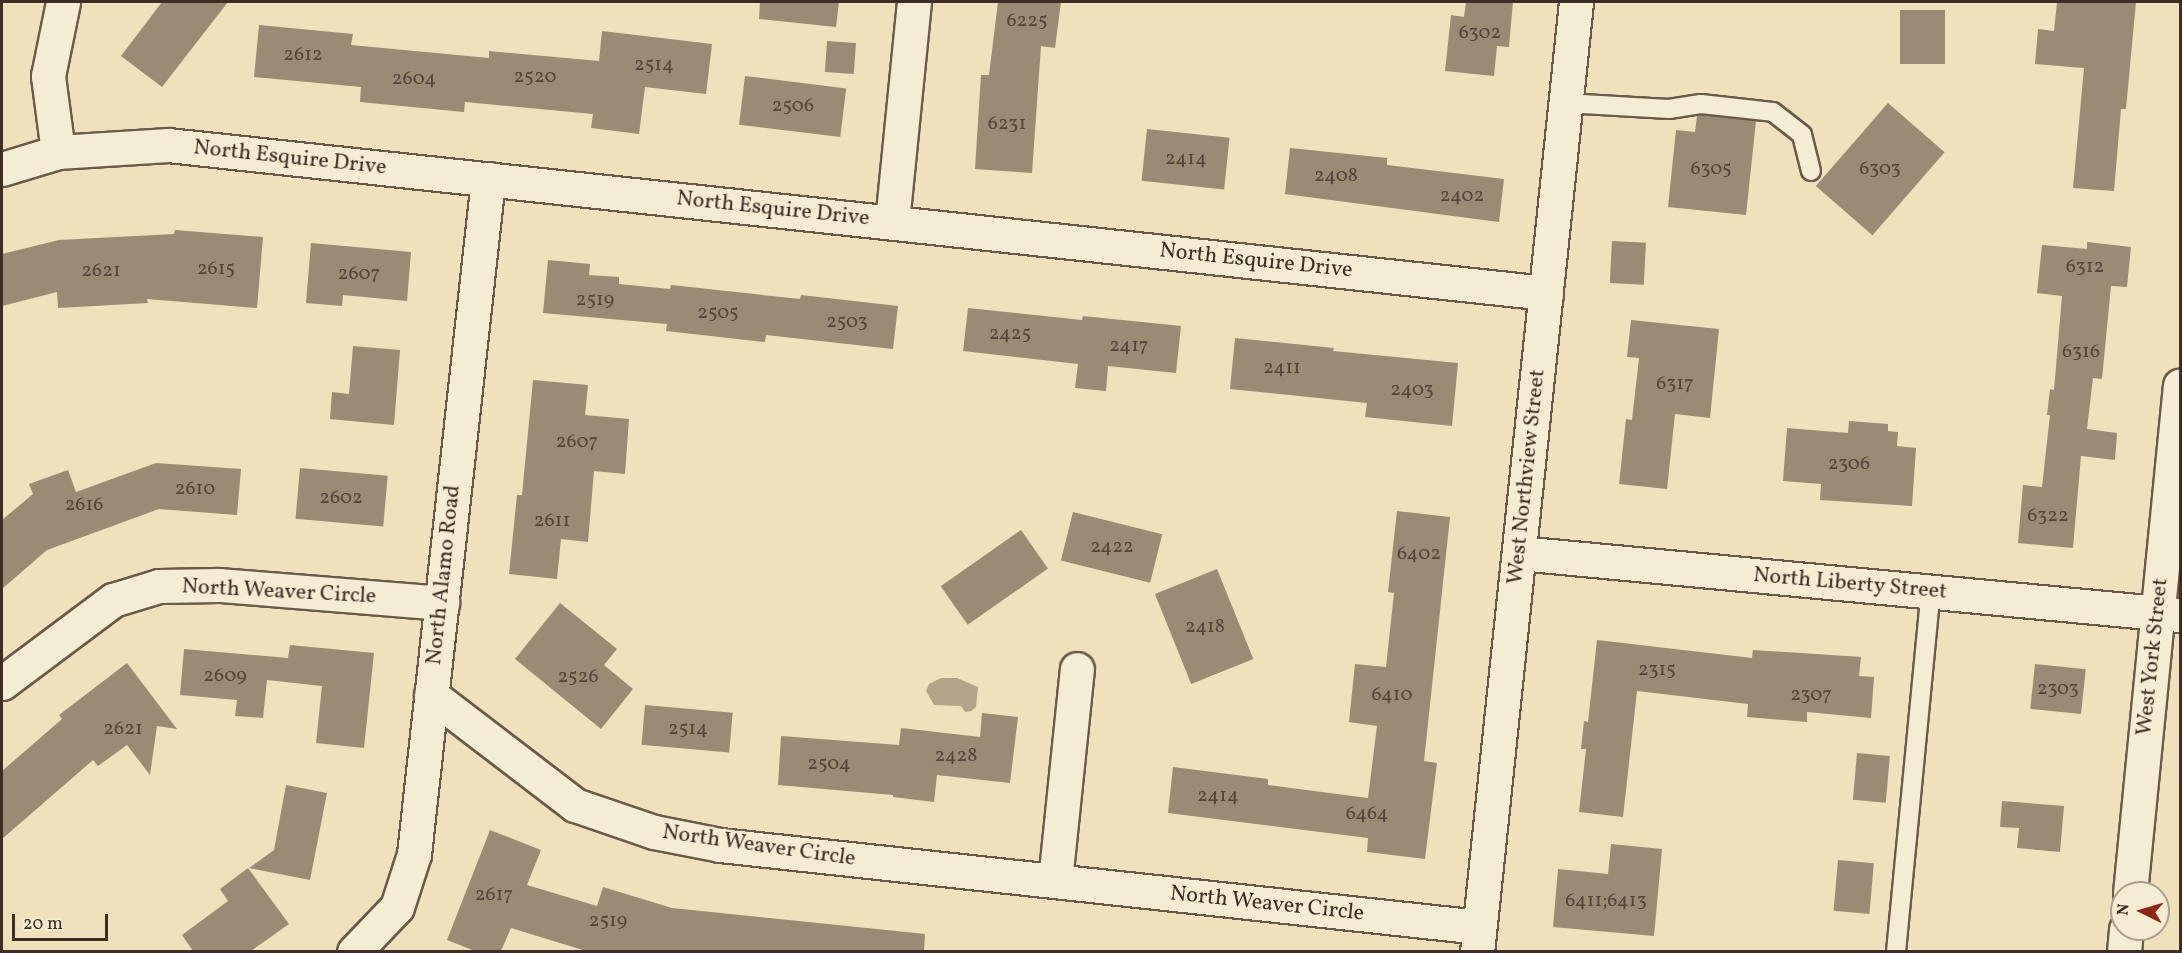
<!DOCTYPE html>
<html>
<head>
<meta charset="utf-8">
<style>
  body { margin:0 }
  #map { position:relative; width:2182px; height:953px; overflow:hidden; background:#eee1bc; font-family:Vollkorn,serif }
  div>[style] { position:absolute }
  .water>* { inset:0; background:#b2a489 }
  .building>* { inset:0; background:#998b74; transform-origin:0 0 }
  .roads { filter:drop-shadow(2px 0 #695a4b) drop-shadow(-2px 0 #695a4b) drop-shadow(0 2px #695a4b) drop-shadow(0 -2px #695a4b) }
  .lane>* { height:18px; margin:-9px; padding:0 9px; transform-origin:9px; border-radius:9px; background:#f4ecd3 }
  .street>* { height:33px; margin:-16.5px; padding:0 16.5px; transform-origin:16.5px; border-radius:16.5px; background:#f4ecd3 }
  .secondary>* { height:33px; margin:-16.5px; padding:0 16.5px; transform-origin:16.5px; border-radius:16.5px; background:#f4ecd3 }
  span { translate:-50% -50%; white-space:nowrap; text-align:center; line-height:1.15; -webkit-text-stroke:4.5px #f4ecd3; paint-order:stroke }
  .number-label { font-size:20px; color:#544439 }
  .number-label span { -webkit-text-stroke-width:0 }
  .street-label { font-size:22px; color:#3d2d25 }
  .frame { position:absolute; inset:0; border:3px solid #3d2d25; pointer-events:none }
  .north { position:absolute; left:2110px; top:881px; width:60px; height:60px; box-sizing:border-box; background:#f4ecd3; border:2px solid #aba08d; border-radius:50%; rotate:275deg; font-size:16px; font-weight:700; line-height:24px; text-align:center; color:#3d2d25 }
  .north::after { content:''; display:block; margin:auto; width:21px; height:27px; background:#8f2418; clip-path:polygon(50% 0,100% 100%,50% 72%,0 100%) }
  .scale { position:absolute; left:12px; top:914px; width:96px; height:27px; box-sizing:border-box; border:3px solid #3d2d25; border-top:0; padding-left:8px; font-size:18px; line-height:21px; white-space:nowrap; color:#3d2d25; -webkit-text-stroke:4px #f4ecd3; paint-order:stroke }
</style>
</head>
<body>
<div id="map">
  <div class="water">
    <div style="clip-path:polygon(941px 678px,957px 678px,978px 687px,976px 707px,971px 711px,965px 712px,961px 706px,934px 705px,926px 691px,929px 684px)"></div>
  </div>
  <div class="building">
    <div style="clip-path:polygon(162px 2px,228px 2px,162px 87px,121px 56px)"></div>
    <div style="clip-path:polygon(760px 2px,839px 2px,836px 27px,759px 19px)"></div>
    <div style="clip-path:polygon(998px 2px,1061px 2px,1055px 48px,1041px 46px,1032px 173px,975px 169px,981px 75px,989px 75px)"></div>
    <div style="clip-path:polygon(1466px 2px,1513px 2px,1509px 47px,1497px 46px,1494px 76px,1445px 71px,1451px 15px,1464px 17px)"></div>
    <div style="clip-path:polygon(2057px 2px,2136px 2px,2126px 109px,2121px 109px,2114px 191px,2073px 188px,2084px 68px,2035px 64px,2038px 29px,2054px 31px)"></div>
    <div style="left:1900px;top:10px;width:45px;height:54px"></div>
    <div style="clip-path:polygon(259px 25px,353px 34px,351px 45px,489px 58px,489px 51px,599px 61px,602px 31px,712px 44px,706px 94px,645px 87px,639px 134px,591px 128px,593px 114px,465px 102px,464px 112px,360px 102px,361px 87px,254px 77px)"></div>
    <div style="left:827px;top:41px;width:29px;height:31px;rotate:4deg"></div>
    <div style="left:745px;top:76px;width:102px;height:49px;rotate:7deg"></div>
    <div style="left:1888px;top:103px;width:75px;height:110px;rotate:41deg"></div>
    <div style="clip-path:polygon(1701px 115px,1756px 121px,1746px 215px,1668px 207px,1676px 130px,1695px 132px,1697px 116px)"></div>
    <div style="left:1147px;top:129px;width:83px;height:52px;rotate:6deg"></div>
    <div style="clip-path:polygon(1290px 148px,1387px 158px,1387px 165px,1504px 179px,1499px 222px,1285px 194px)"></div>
    <div style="clip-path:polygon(175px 230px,263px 237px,257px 308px,147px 299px,148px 303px,58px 308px,57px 292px,2px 306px,2px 254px,59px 240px,174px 234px)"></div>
    <div style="left:1612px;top:241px;width:34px;height:42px;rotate:3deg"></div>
    <div style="clip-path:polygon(2087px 242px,2131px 247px,2127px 287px,2111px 286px,2102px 379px,2093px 378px,2087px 429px,2117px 433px,2115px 460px,2081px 456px,2073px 548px,2018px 543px,2023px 485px,2042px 487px,2050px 415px,2047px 415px,2050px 389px,2054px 390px,2062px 296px,2037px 293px,2042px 245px,2087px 249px)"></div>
    <div style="clip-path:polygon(311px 243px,411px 252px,407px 301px,343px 295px,342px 306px,306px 303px)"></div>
    <div style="clip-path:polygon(548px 260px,590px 264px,589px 275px,619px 277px,619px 284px,670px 289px,671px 285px,800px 299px,801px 295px,898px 306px,893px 349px,766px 335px,765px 342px,666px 331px,667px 324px,543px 313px)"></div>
    <div style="clip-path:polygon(968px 308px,1082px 320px,1083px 316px,1181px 326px,1176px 373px,1108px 366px,1106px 391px,1075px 388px,1078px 364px,963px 351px)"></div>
    <div style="clip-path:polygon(1631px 320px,1719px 329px,1710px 418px,1675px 414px,1667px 489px,1619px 484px,1626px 419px,1632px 420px,1639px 358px,1627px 357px)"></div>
    <div style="clip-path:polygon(1235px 338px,1334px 348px,1333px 351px,1458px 363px,1452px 426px,1365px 417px,1367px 403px,1230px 389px)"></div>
    <div style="clip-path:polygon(353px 346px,400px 350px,394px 425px,330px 419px,332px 392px,349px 394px)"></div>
    <div style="clip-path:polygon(533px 380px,588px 385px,585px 415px,629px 419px,625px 474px,594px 471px,588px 542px,561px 539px,557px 579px,509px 574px,517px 495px,522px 495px)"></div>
    <div style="clip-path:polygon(1849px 421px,1888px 424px,1888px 431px,1898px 432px,1897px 446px,1916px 448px,1912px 506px,1820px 500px,1821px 484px,1783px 481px,1787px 428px,1848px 433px)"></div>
    <div style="clip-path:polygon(156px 463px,241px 469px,237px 515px,159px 509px,47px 550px,2px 589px,2px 520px,33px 494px,29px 484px,68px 470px,76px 492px)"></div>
    <div style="left:300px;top:468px;width:88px;height:51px;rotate:5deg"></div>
    <div style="clip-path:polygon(1397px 511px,1450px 517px,1424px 761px,1437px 763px,1425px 859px,1367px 852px,1368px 838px,1168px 813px,1173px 767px,1268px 779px,1268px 785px,1368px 798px,1377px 726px,1349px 722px,1355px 664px,1386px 667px,1394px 593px,1388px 592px)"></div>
    <div style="left:1073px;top:512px;width:92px;height:50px;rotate:14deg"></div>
    <div style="left:1021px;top:530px;width:47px;height:98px;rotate:55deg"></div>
    <div style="left:1217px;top:569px;width:97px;height:67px;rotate:68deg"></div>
    <div style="clip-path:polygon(560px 603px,617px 649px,604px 665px,633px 689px,601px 729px,515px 659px)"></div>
    <div style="clip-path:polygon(1597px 640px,1752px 658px,1753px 650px,1861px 657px,1859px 676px,1874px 677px,1871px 718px,1807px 712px,1807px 722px,1747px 717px,1748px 704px,1637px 691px,1623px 817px,1579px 812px,1586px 749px,1581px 749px,1584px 721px,1588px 722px)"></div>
    <div style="clip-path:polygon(290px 645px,374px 653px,364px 748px,316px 743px,322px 686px,267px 680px,263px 718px,235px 716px,237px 700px,180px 695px,184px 649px,288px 658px)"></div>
    <div style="clip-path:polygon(127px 663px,177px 729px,157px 726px,150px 775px,127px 745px,98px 766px,93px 760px,2px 839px,2px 771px,62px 719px,59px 715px)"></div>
    <div style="left:2035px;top:664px;width:51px;height:45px;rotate:6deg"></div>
    <div style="left:645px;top:705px;width:88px;height:40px;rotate:5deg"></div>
    <div style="clip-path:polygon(982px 713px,1018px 717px,1010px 783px,937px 775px,934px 802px,893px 797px,893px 795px,778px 785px,781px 736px,899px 745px,901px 728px,980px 737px)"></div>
    <div style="left:1857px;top:753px;width:33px;height:47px;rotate:5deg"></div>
    <div style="clip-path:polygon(286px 785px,327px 793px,310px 880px,249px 868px,274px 850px)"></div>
    <div style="clip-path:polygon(2002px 801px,2064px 806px,2060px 852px,2017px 848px,2019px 828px,2000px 827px)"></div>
    <div style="clip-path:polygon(490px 830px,541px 850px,527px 885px,597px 906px,603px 887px,672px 908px,925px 934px,924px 951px,586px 951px,511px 928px,501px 951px,475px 951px,447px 940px)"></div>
    <div style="clip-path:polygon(1611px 844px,1662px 849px,1654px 936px,1553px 927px,1558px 869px,1608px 874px)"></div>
    <div style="left:1838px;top:860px;width:36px;height:51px;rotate:5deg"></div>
    <div style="clip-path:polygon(248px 868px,289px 924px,251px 951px,193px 951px,182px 935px,228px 901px,220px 889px)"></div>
  </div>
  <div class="roads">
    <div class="lane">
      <div style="left:1565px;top:103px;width:104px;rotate:3.3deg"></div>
      <div style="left:1669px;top:109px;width:32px;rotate:-9deg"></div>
      <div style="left:1701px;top:104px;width:72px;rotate:6.3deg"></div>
      <div style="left:1773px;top:112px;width:37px;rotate:38deg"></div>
      <div style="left:1802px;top:135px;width:37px;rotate:76deg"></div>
      <div style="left:1896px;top:952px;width:363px;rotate:-84.5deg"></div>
    </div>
    <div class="street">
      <div style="left:58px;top:152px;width:77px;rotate:-97.5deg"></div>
      <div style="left:48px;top:76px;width:76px;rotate:-78.5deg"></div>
      <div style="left:2px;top:169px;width:59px;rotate:-16.9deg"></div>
      <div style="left:58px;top:152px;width:110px;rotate:-3.6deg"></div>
      <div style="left:168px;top:145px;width:1386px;rotate:6.13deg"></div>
      <div style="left:892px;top:222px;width:221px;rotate:-84.3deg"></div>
      <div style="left:1519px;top:553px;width:664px;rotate:5.36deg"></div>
      <div style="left:2px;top:683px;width:139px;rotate:-36.8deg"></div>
      <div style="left:113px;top:600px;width:48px;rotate:-16.9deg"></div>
      <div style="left:159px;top:586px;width:60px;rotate:-1deg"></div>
      <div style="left:219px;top:585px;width:224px;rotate:4.6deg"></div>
      <div style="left:431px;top:695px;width:181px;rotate:37.4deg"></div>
      <div style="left:575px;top:805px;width:83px;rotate:18.9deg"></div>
      <div style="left:654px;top:832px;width:67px;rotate:11.1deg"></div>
      <div style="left:720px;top:845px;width:764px;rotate:6.16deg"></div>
      <div style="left:1055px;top:881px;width:213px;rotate:-84.1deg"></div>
      <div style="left:2130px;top:893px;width:510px;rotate:-84.38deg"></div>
      <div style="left:354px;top:952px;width:62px;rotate:-46.3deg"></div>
      <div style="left:397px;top:907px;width:56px;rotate:-72.2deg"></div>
      <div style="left:414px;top:854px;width:679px;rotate:-83.74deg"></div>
      <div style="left:2124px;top:952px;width:23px;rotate:-85deg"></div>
    </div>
    <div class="secondary">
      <div style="left:1477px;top:952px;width:955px;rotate:-84.05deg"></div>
    </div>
  </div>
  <div class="number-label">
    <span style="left:1027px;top:21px">6225</span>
    <span style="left:1480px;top:33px">6302</span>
    <span style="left:303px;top:55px">2612</span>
    <span style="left:654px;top:65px">2514</span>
    <span style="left:535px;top:77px">2520</span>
    <span style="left:414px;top:79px">2604</span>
    <span style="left:793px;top:106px">2506</span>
    <span style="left:1007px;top:124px">6231</span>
    <span style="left:1186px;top:159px">2414</span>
    <span style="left:1711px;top:169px">6305</span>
    <span style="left:1880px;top:169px">6303</span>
    <span style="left:1336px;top:176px">2408</span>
    <span style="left:1462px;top:196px">2402</span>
    <span style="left:2085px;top:267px">6312</span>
    <span style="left:216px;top:269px">2615</span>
    <span style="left:101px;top:271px">2621</span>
    <span style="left:359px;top:274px">2607</span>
    <span style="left:595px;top:300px">2519</span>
    <span style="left:718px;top:313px">2505</span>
    <span style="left:847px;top:322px">2503</span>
    <span style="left:1010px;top:334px">2425</span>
    <span style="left:1129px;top:346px">2417</span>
    <span style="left:2081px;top:352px">6316</span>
    <span style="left:1282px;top:368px">2411</span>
    <span style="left:1675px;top:384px">6317</span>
    <span style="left:1412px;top:390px">2403</span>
    <span style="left:577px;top:442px">2607</span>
    <span style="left:1849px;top:464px">2306</span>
    <span style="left:195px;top:489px">2610</span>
    <span style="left:341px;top:498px">2602</span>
    <span style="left:84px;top:505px">2616</span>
    <span style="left:2048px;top:516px">6322</span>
    <span style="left:552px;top:521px">2611</span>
    <span style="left:1112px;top:547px">2422</span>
    <span style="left:1419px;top:554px">6402</span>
    <span style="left:1205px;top:627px">2418</span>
    <span style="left:1657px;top:670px">2315</span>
    <span style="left:225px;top:676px">2609</span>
    <span style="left:578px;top:677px">2526</span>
    <span style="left:2058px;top:689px">2303</span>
    <span style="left:1392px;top:695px">6410</span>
    <span style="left:1811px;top:695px">2307</span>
    <span style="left:123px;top:729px">2621</span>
    <span style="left:688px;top:729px">2514</span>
    <span style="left:956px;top:756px">2428</span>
    <span style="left:829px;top:764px">2504</span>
    <span style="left:1218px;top:796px">2414</span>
    <span style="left:1367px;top:814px">6464</span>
    <span style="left:494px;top:895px">2617</span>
    <span style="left:1606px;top:901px">6411;6413</span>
    <span style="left:608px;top:921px">2519</span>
  </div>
  <div class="street-label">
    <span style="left:290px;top:158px;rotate:6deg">North Esquire Drive</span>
    <span style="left:773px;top:209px;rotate:6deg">North Esquire Drive</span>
    <span style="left:1256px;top:261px;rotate:6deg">North Esquire Drive</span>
    <span style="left:1527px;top:477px;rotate:-84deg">West Northview Street</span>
    <span style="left:444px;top:575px;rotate:-84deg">North Alamo Road</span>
    <span style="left:1850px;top:584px;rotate:5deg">North Liberty Street</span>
    <span style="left:279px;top:592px;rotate:3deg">North Weaver Circle</span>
    <span style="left:2153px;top:657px;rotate:-84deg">West York Street</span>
    <span style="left:759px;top:846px;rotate:8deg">North Weaver Circle</span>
    <span style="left:1267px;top:904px;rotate:6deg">North Weaver Circle</span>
  </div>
  <div class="frame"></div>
  <div class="north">N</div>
  <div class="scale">20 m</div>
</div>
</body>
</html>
